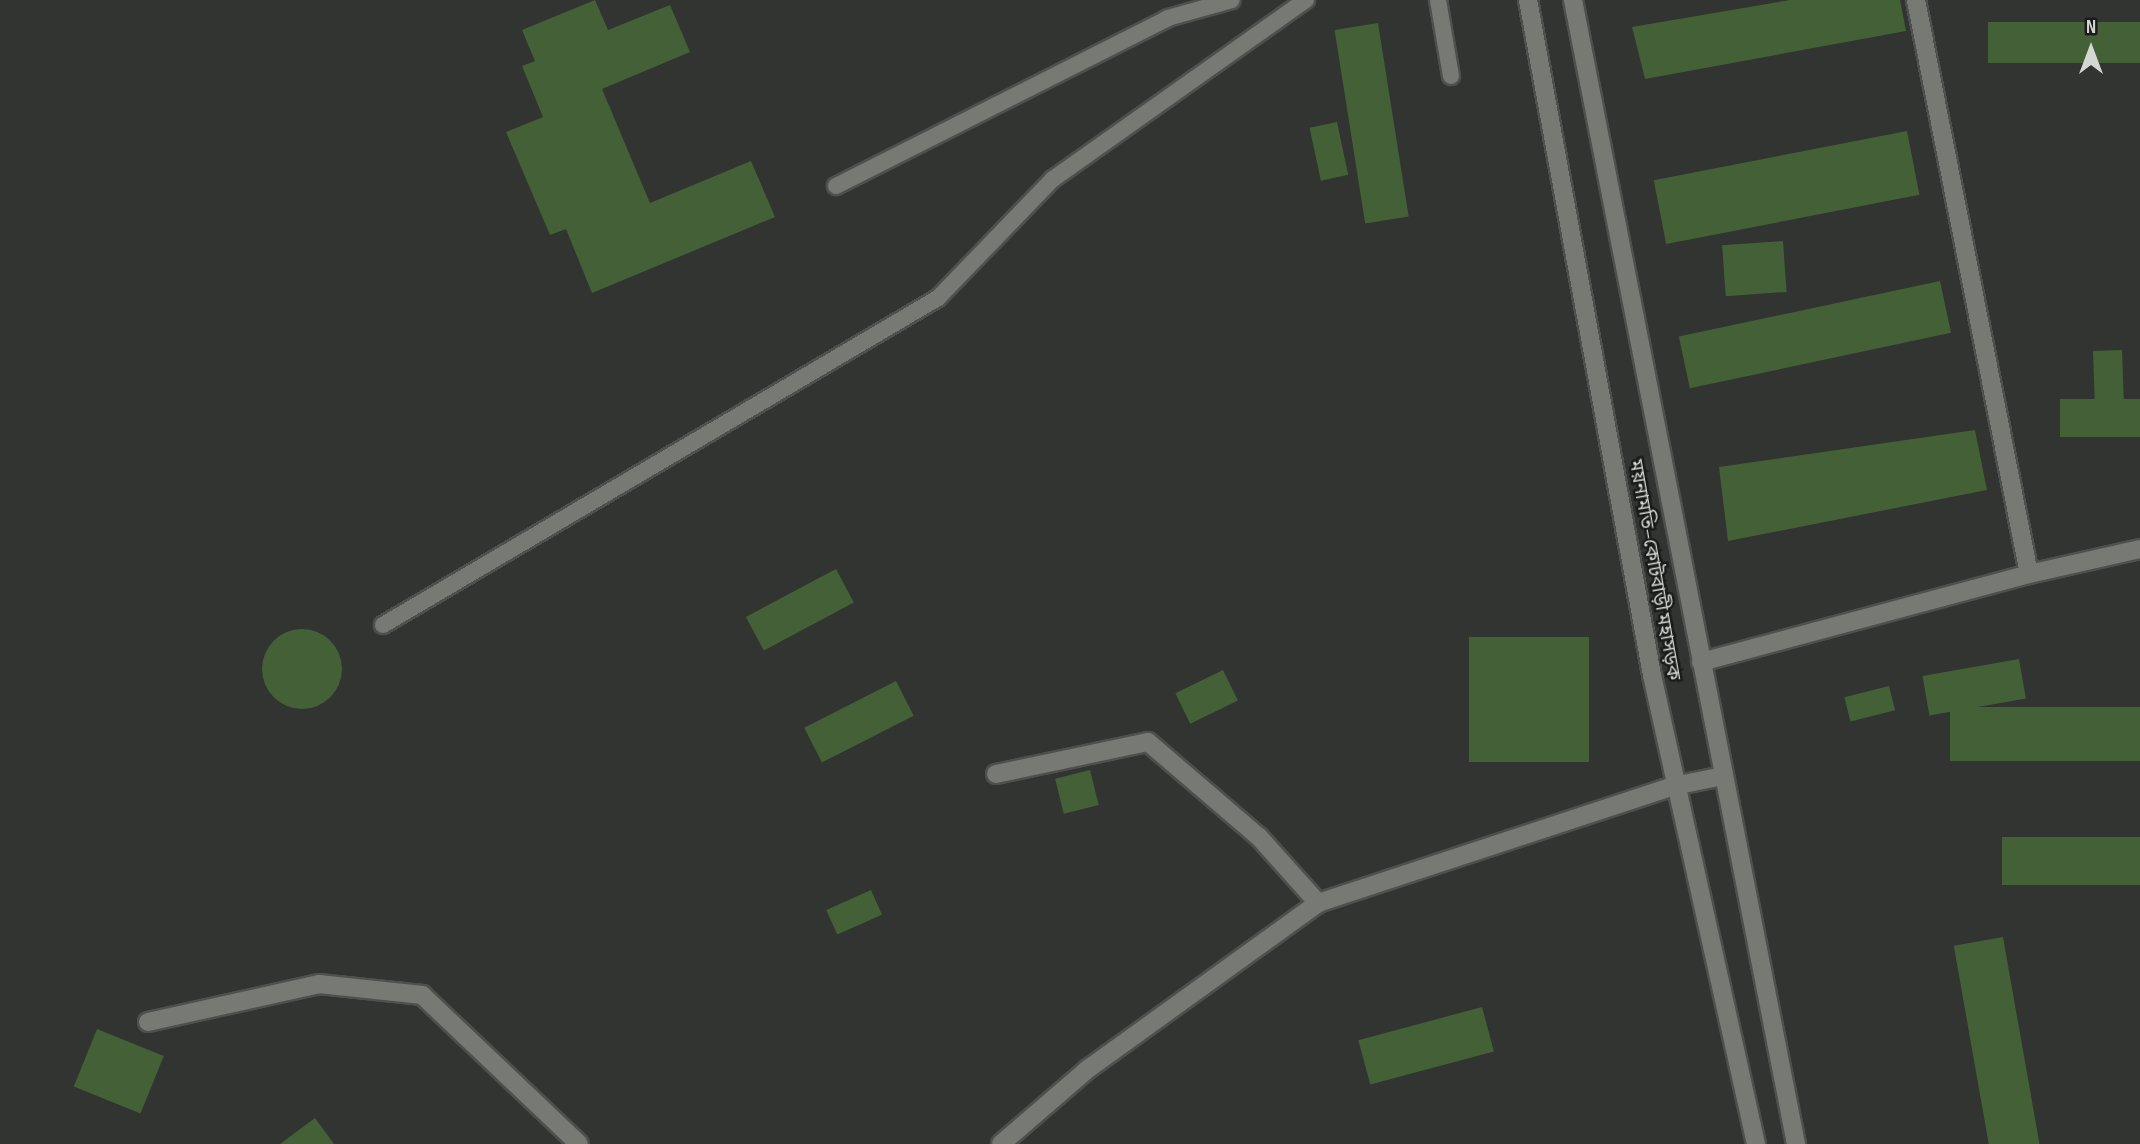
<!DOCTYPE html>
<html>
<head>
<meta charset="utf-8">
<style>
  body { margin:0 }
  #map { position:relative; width:2140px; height:1144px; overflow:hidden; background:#313430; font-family:"Sofia Sans Condensed","Noto Sans Bengali",sans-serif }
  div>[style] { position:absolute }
  .building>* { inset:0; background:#446037; transform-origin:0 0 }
  .round { border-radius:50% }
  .roads { filter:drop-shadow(2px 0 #4e504d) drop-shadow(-2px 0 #4e504d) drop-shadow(0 2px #4e504d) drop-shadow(0 -2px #4e504d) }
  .lane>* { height:16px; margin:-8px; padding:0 8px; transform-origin:8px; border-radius:8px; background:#767974 }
  .street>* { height:18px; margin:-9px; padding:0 9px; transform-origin:9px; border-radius:9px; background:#767974 }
  .secondary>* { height:18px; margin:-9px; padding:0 9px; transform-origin:9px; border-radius:9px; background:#767974 }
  span { translate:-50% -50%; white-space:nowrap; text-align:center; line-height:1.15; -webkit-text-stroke:5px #1a1b19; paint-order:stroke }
  .street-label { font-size:19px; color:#d5d7d4 }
  .north { position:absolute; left:2056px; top:14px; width:70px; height:70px; -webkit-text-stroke:5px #1a1b19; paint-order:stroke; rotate:0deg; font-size:19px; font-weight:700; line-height:28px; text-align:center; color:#d5d7d4 }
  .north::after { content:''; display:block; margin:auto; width:24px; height:32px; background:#d5d7d4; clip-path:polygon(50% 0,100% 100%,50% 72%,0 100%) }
</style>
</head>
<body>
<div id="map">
  <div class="building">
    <div style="clip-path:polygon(595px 0,608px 30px,670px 5px,690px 52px,602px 89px,650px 203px,751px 161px,775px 217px,592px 293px,566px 229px,550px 235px,506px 132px,543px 117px,522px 66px,535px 61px,522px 30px)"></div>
    <div style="clip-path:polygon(1790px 0,1900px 0,1906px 31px,1645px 79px,1632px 27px)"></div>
    <div style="left:2140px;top:22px;width:41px;height:152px;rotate:90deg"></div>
    <div style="left:1378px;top:23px;width:196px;height:44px;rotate:81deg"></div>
    <div style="left:1337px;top:122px;width:54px;height:28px;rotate:78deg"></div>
    <div style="left:1907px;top:131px;width:65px;height:258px;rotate:79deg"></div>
    <div style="left:1783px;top:241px;width:51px;height:61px;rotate:86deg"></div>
    <div style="left:1940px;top:281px;width:53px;height:267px;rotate:78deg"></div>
    <div style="left:2122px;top:350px;width:49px;height:29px;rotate:88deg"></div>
    <div style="left:2140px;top:399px;width:38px;height:80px;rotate:90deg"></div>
    <div style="clip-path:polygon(1975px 430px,1987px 490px,1728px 541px,1719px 467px)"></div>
    <div style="left:836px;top:569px;width:38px;height:102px;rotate:62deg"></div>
    <div class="round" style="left:262px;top:629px;width:80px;height:80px"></div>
    <div style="left:1589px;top:637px;width:125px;height:120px;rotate:90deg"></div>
    <div style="left:2019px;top:659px;width:40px;height:98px;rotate:80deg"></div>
    <div style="left:1223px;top:670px;width:34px;height:53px;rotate:64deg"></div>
    <div style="left:896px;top:681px;width:39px;height:103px;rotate:63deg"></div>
    <div style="left:1889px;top:686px;width:25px;height:46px;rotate:76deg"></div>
    <div style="left:2140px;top:707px;width:54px;height:190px;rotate:90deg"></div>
    <div style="left:1090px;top:770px;width:36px;height:36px;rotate:76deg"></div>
    <div style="left:2140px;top:837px;width:48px;height:138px;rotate:90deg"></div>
    <div style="left:871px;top:890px;width:27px;height:49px;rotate:66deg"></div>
    <div style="left:2003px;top:937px;width:210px;height:50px;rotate:80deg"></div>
    <div style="left:1482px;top:1007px;width:46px;height:128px;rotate:75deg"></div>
    <div style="left:97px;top:1029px;width:72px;height:62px;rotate:22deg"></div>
    <div style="clip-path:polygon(315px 1118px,334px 1144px,280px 1144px)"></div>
  </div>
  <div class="roads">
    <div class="lane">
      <div style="left:1438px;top:0;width:77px;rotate:80.3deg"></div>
      <div style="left:836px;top:186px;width:372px;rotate:-26.8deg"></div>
      <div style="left:1168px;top:18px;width:66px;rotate:-15.7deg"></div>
      <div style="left:383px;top:625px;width:644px;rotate:-30.51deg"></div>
      <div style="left:938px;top:298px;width:165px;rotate:-46deg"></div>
      <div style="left:1053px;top:179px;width:310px;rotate:-35.3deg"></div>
    </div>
    <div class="street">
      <div style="left:2029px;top:574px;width:114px;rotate:-12.7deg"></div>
      <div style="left:1701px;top:662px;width:340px;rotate:-15deg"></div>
      <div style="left:2029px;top:574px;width:585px;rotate:-101.14deg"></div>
      <div style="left:996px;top:774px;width:155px;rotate:-11.9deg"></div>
      <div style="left:1148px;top:742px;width:146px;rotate:40.6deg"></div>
      <div style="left:1259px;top:837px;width:89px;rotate:48.2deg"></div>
      <div style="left:148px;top:1022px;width:175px;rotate:-12.5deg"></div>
      <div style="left:319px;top:984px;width:104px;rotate:6.1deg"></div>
      <div style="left:422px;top:995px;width:216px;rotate:43.5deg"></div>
      <div style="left:1001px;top:1144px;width:115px;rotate:-40.8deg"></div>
      <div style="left:1088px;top:1069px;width:284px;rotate:-35.8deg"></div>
      <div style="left:1318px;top:903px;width:375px;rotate:-18.2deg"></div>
      <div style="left:1674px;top:786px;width:50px;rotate:-11.5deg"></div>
    </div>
    <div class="secondary">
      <div style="left:1528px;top:0;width:686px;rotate:79.59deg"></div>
      <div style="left:1652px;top:675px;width:480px;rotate:77.5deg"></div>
      <div style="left:1573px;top:0;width:1166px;rotate:78.97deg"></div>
    </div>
  </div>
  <div class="street-label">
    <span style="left:1654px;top:570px;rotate:80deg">ময়নামতি–কোটবাড়ী মহাসড়ক</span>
  </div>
  <div class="north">N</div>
</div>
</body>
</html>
